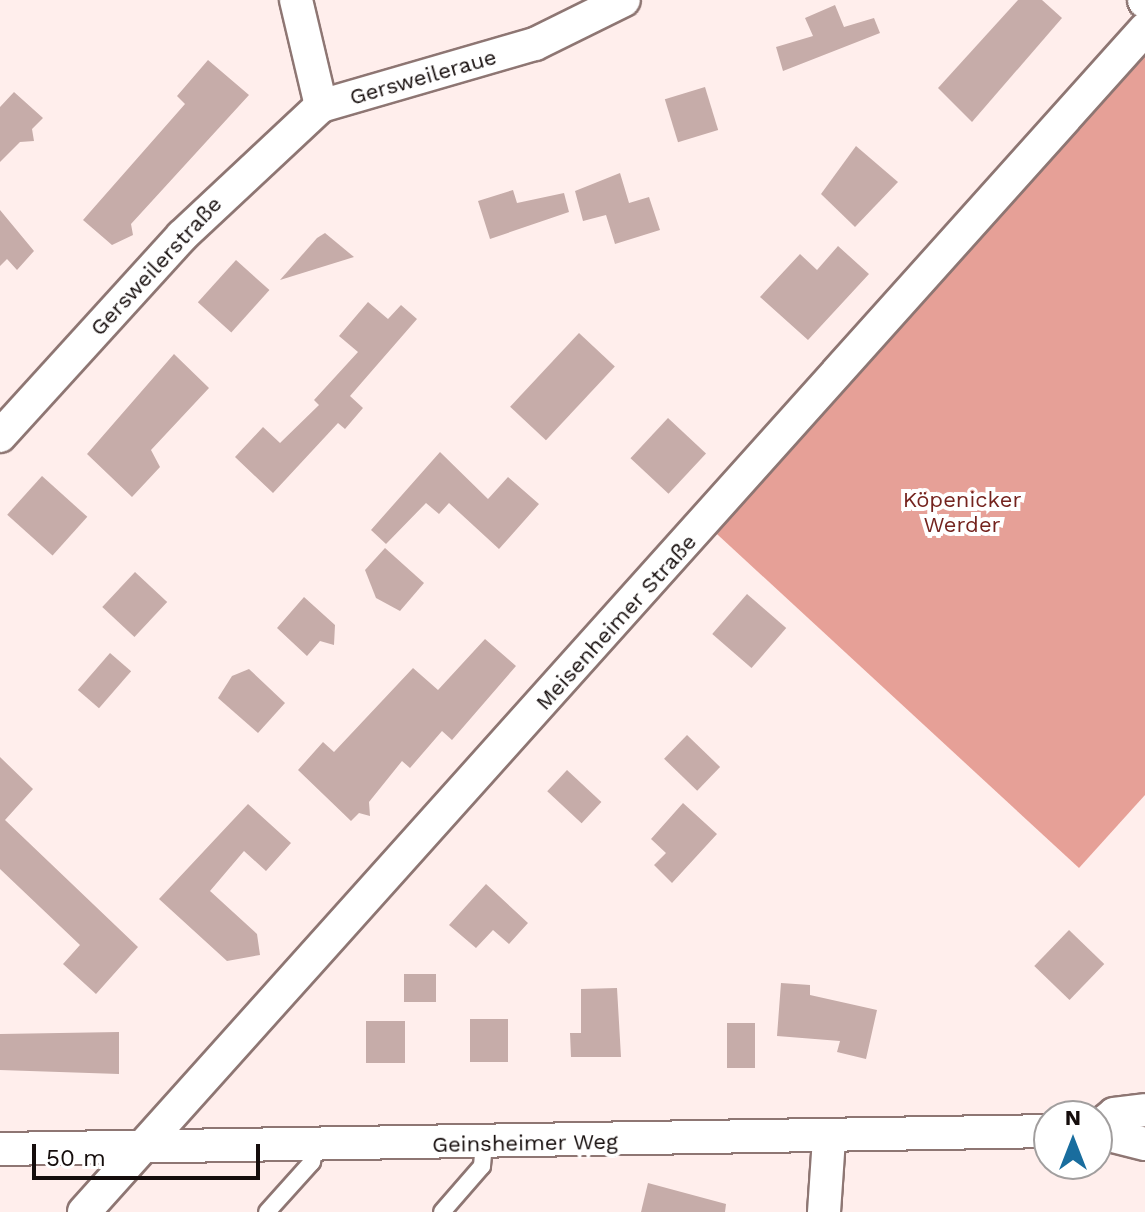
<!DOCTYPE html>
<html>
<head>
<meta charset="utf-8">
<style>
  body { margin:0 }
  #map { position:relative; width:1145px; height:1212px; overflow:hidden; background:#ffeeec; font-family:"Work Sans",sans-serif }
  div>[style] { position:absolute }
  .forest>* { inset:0; background:#e6a097 }
  .building>* { inset:0; background:#c6aca9; transform-origin:0 0 }
  .roads { filter:drop-shadow(2px 0 #8e7673) drop-shadow(-2px 0 #8e7673) drop-shadow(0 2px #8e7673) drop-shadow(0 -2px #8e7673) }
  .lane>* { height:16px; margin:-8px; padding:0 8px; transform-origin:8px; border-radius:8px; background:#fff }
  .street>* { height:32px; margin:-16px; padding:0 16px; transform-origin:16px; border-radius:16px; background:#fff }
  span { translate:-50% -50%; white-space:nowrap; text-align:center; line-height:1.15; -webkit-text-stroke:8px #fff; paint-order:stroke }
  .street-label { font-size:22px; color:#150d0c }
  .park-label { font-size:22px; color:#74231e }
  .north { position:absolute; left:1033px; top:1100px; width:80px; height:80px; box-sizing:border-box; background:#fff; border:2px solid #a19e9e; border-radius:50%; rotate:0deg; font-size:22px; font-weight:700; line-height:32px; text-align:center; color:#150d0c }
  .north::after { content:''; display:block; margin:auto; width:28px; height:36px; background:#196d9e; clip-path:polygon(50% 0,100% 100%,50% 72%,0 100%) }
  .scale { position:absolute; left:32px; top:1144px; width:228px; height:36px; box-sizing:border-box; border:4px solid #150d0c; border-top:0; padding-left:10px; font-size:24px; line-height:28px; white-space:nowrap; color:#150d0c; -webkit-text-stroke:6px #fff; paint-order:stroke }
</style>
</head>
<body>
<div id="map">
  <div class="forest">
    <div style="clip-path:polygon(1145px 29px,1145px 795px,1079px 868px,705px 523px)"></div>
  </div>
  <div class="building">
    <div style="clip-path:polygon(1018px 0,1042px 0,1062px 18px,972px 122px,938px 88px)"></div>
    <div style="clip-path:polygon(835px 5px,844px 27px,874px 18px,880px 33px,783px 71px,776px 47px,813px 36px,805px 18px)"></div>
    <div style="clip-path:polygon(208px 60px,249px 95px,131px 224px,133px 235px,112px 245px,83px 220px,185px 104px,177px 96px)"></div>
    <div style="left:705px;top:87px;width:45px;height:42px;rotate:73deg"></div>
    <div style="clip-path:polygon(14px 92px,43px 118px,32px 129px,34px 141px,20px 142px,0 162px,0 107px)"></div>
    <div style="clip-path:polygon(856px 146px,898px 182px,855px 227px,821px 194px)"></div>
    <div style="clip-path:polygon(620px 173px,629px 203px,649px 197px,660px 230px,615px 244px,606px 215px,583px 221px,575px 191px)"></div>
    <div style="clip-path:polygon(513px 190px,517px 203px,564px 193px,569px 212px,490px 239px,478px 201px)"></div>
    <div style="clip-path:polygon(0 210px,34px 251px,17px 270px,7px 259px,0 266px)"></div>
    <div style="clip-path:polygon(325px 233px,354px 257px,280px 280px,317px 238px)"></div>
    <div style="clip-path:polygon(838px 246px,869px 274px,808px 340px,760px 297px,800px 254px,817px 270px)"></div>
    <div style="left:236px;top:260px;width:45px;height:57px;rotate:42deg"></div>
    <div style="clip-path:polygon(368px 302px,388px 319px,401px 305px,417px 319px,350px 396px,363px 408px,345px 429px,338px 423px,273px 493px,235px 457px,263px 427px,280px 443px,319px 405px,314px 400px,358px 352px,339px 336px)"></div>
    <div style="left:579px;top:333px;width:49px;height:101px;rotate:43deg"></div>
    <div style="clip-path:polygon(174px 354px,209px 388px,151px 450px,160px 467px,132px 497px,87px 454px)"></div>
    <div style="left:668px;top:418px;width:52px;height:55px;rotate:43deg"></div>
    <div style="clip-path:polygon(440px 452px,488px 499px,508px 477px,539px 504px,499px 549px,449px 503px,439px 514px,426px 503px,386px 544px,371px 530px)"></div>
    <div style="left:42px;top:476px;width:61px;height:52px;rotate:42deg"></div>
    <div style="clip-path:polygon(385px 548px,424px 583px,400px 611px,376px 598px,365px 570px)"></div>
    <div style="left:135px;top:572px;width:44px;height:48px;rotate:43deg"></div>
    <div style="left:747px;top:594px;width:52px;height:53px;rotate:41deg"></div>
    <div style="clip-path:polygon(304px 597px,335px 625px,334px 645px,320px 641px,307px 656px,277px 628px)"></div>
    <div style="clip-path:polygon(485px 639px,516px 666px,452px 740px,442px 731px,410px 768px,402px 761px,369px 802px,370px 816px,359px 813px,351px 821px,298px 770px,323px 742px,334px 752px,413px 668px,438px 690px)"></div>
    <div style="left:110px;top:653px;width:28px;height:49px;rotate:41deg"></div>
    <div style="clip-path:polygon(249px 669px,285px 703px,258px 733px,218px 698px,232px 676px)"></div>
    <div style="left:687px;top:735px;width:46px;height:33px;rotate:44deg"></div>
    <div style="clip-path:polygon(0 757px,33px 789px,5px 820px,138px 947px,96px 994px,63px 964px,80px 945px,0 869px)"></div>
    <div style="left:567px;top:770px;width:47px;height:29px;rotate:43deg"></div>
    <div style="clip-path:polygon(683px 803px,717px 834px,672px 883px,654px 865px,666px 853px,651px 839px)"></div>
    <div style="clip-path:polygon(248px 804px,291px 843px,266px 871px,244px 851px,210px 891px,257px 934px,260px 955px,227px 961px,159px 899px)"></div>
    <div style="clip-path:polygon(486px 884px,528px 923px,509px 944px,493px 930px,476px 948px,449px 925px)"></div>
    <div style="left:1069px;top:930px;width:49px;height:50px;rotate:44deg"></div>
    <div style="left:404px;top:974px;width:32px;height:28px"></div>
    <div style="clip-path:polygon(781px 983px,810px 985px,810px 995px,877px 1010px,866px 1059px,837px 1052px,840px 1041px,777px 1036px)"></div>
    <div style="clip-path:polygon(617px 988px,621px 1057px,571px 1057px,570px 1033px,581px 1033px,581px 989px)"></div>
    <div style="left:470px;top:1019px;width:38px;height:43px"></div>
    <div style="left:366px;top:1021px;width:39px;height:42px"></div>
    <div style="left:727px;top:1023px;width:28px;height:45px"></div>
    <div style="clip-path:polygon(119px 1032px,119px 1074px,0 1070px,0 1034px)"></div>
    <div style="clip-path:polygon(648px 1183px,726px 1204px,725px 1212px,641px 1212px)"></div>
  </div>
  <div class="roads">
    <div class="lane">
      <div style="left:267px;top:1212px;width:67px;rotate:-48deg"></div>
      <div style="left:312px;top:1162px;width:16px;rotate:-79deg"></div>
      <div style="left:442px;top:1212px;width:61px;rotate:-49deg"></div>
      <div style="left:482px;top:1166px;width:21px;rotate:-85deg"></div>
    </div>
    <div class="street">
      <div style="left:296px;top:0;width:109px;rotate:76.7deg"></div>
      <div style="left:1144px;top:0;width:2px;rotate:63deg"></div>
      <div style="left:0;top:436px;width:270px;rotate:-47.7deg"></div>
      <div style="left:182px;top:236px;width:190px;rotate:-43.1deg"></div>
      <div style="left:321px;top:106px;width:223px;rotate:-16.2deg"></div>
      <div style="left:535px;top:44px;width:99px;rotate:-26.3deg"></div>
      <div style="left:1097px;top:1128px;width:22px;rotate:-39deg"></div>
      <div style="left:1114px;top:1114px;width:31px;rotate:-7deg"></div>
      <div style="left:1097px;top:1132px;width:49px;rotate:14deg"></div>
      <div style="left:0;top:1149px;width:1049px;rotate:-0.98deg"></div>
      <div style="left:84px;top:1212px;width:1589px;rotate:-48.11deg"></div>
      <div style="left:824px;top:1212px;width:74px;rotate:-86.1deg"></div>
    </div>
  </div>
  <div class="street-label">
    <span style="left:423px;top:77px;rotate:-16deg">Gersweileraue</span>
    <span style="left:156px;top:266px;rotate:-47deg">Gersweilerstraße</span>
    <span style="left:616px;top:622px;rotate:-48deg">Meisenheimer Straße</span>
    <span style="left:525px;top:1143px;rotate:-1deg">Geinsheimer Weg</span>
  </div>
  <div class="park-label">
    <span style="left:962px;top:512px">Köpenicker<br>Werder</span>
  </div>
  <div class="north">N</div>
  <div class="scale">50 m</div>
</div>
</body>
</html>
